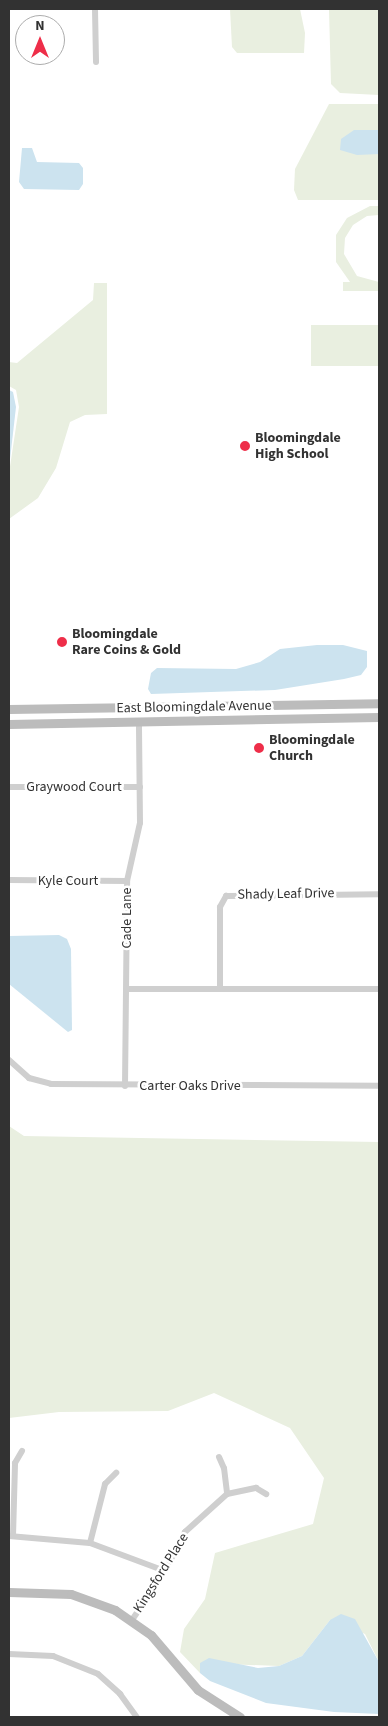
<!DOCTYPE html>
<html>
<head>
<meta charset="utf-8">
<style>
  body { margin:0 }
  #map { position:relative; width:388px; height:1726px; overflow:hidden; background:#fff; font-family:"Source Sans 3",sans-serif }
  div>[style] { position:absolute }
  .green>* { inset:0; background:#e9efe0; transform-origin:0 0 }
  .water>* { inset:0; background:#cce3ef }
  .street>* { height:6px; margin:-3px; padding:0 3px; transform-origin:3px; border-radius:3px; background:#cfcfcf }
  .secondary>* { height:9px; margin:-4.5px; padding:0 4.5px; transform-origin:4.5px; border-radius:4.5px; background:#bcbcbc }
  .dots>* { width:14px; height:14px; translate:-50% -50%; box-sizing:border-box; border:2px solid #fff; border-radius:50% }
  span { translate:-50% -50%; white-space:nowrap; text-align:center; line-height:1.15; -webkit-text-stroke:5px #fff; paint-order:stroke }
  .poi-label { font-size:14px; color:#323232; font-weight:700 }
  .left { translate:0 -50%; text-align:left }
  .street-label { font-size:14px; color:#323232 }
  .frame { position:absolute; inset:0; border:10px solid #323232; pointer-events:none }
  .north { position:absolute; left:15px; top:15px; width:50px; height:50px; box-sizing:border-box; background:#fff; border:1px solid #adadad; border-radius:50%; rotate:0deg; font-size:14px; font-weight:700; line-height:20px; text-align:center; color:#323232 }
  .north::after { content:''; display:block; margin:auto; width:18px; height:22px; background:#ee2e49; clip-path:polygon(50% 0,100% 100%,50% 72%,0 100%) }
</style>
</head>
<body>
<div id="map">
  <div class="green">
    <div style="clip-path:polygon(230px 9px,300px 9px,305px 33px,304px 53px,237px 53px,232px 47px)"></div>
    <div style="clip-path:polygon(329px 9px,379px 9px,379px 95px,340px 93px,331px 84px)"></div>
    <div style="clip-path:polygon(329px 104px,379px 104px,379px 200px,298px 200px,294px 190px,295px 169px)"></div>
    <div style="clip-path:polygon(370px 206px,379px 206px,379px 215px,367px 216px,353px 225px,345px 238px,344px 254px,357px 276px,379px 282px,379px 291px,343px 291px,343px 282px,350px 282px,336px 262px,336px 235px,347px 218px)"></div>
    <div style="clip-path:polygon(94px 283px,107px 283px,107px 414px,85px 415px,70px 422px,56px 468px,38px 498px,9px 519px,9px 473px,19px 407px,16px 390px,9px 386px,9px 362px,17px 363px,93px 300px)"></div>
    <div style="left:311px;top:325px;width:68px;height:41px"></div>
    <div style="clip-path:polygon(9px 1126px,24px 1136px,379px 1142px,379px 1662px,365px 1634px,330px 1620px,302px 1656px,279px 1666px,200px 1663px,200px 1673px,180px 1652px,184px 1629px,205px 1599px,215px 1553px,313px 1524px,324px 1478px,290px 1428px,214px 1393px,168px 1411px,59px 1412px,9px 1418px)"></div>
  </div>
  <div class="water">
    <div style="clip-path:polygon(354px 130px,379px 130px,379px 154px,357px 155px,340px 150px,341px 139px)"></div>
    <div style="clip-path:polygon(22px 148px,32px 148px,37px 162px,79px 163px,83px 168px,83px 184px,79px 190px,24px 189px,19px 182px)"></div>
    <div style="clip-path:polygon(9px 390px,13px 392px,16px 407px,9px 468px)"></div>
    <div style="clip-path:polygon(317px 645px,343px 645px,367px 651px,367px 667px,361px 675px,344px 679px,275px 690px,151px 694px,148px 689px,151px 673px,157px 668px,236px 669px,260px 662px,280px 649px)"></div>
    <div style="clip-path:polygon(59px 935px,67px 939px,71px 949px,72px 1030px,68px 1032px,9px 984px,9px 936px)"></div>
    <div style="clip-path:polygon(341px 1614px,355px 1619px,379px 1662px,379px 1714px,334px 1712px,266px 1703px,210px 1681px,200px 1673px,200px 1663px,209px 1658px,258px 1668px,279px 1666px,302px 1656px,330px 1620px)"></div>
  </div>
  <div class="street">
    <div style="left:95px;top:9px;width:53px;rotate:88.9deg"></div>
    <div style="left:9px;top:787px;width:131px"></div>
    <div style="left:9px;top:880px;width:118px;rotate:0.5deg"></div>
    <div style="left:220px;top:988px;width:81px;rotate:-90deg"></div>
    <div style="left:220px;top:907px;width:13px;rotate:-61deg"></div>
    <div style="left:226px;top:896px;width:153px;rotate:-0.7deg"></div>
    <div style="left:127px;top:989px;width:252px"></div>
    <div style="left:9px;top:1060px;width:27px;rotate:42deg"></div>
    <div style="left:29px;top:1078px;width:23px;rotate:15deg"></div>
    <div style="left:51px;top:1084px;width:328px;rotate:0.3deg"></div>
    <div style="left:125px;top:1086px;width:205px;rotate:-89.4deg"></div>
    <div style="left:127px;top:881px;width:59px;rotate:-77.4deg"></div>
    <div style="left:140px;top:823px;width:102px;rotate:-90.6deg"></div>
    <div style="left:219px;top:1457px;width:12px;rotate:66deg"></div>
    <div style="left:224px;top:1468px;width:26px;rotate:83deg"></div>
    <div style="left:9px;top:1536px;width:81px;rotate:4.9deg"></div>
    <div style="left:90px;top:1543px;width:80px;rotate:20.5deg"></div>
    <div style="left:13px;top:1536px;width:73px;rotate:-88.4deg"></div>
    <div style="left:15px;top:1463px;width:14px;rotate:-60deg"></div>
    <div style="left:90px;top:1543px;width:61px;rotate:-75.7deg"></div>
    <div style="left:105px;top:1484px;width:16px;rotate:-45deg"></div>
    <div style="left:132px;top:1620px;width:59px;rotate:-56deg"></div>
    <div style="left:165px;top:1571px;width:44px;rotate:-62.9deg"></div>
    <div style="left:185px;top:1532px;width:57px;rotate:-42.1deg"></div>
    <div style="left:227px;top:1494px;width:30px;rotate:-12deg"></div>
    <div style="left:256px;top:1488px;width:12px;rotate:31deg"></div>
    <div style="left:9px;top:1654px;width:44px;rotate:2.6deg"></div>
    <div style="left:53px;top:1656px;width:48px;rotate:21.8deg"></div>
    <div style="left:98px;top:1674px;width:30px;rotate:42deg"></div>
    <div style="left:120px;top:1694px;width:29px;rotate:54deg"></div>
  </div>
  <div class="secondary">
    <div style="left:9px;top:709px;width:370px;rotate:-0.9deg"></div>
    <div style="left:9px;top:724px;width:370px;rotate:-1.1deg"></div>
    <div style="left:9px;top:1592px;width:62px;rotate:1.8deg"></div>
    <div style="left:71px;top:1594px;width:47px;rotate:20deg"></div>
    <div style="left:115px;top:1610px;width:44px;rotate:34.8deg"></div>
    <div style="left:151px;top:1635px;width:72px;rotate:49.5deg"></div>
    <div style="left:198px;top:1690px;width:50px;rotate:32.7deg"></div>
  </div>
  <div class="dots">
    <div style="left:245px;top:446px;background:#ee2e49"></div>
    <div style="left:62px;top:642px;background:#ee2e49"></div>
    <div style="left:259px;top:748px;background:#ee2e49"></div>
  </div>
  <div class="poi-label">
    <span class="left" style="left:255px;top:446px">Bloomingdale<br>High School</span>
    <span class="left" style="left:72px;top:642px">Bloomingdale<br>Rare Coins &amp; Gold</span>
    <span class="left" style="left:269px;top:748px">Bloomingdale<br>Church</span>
  </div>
  <div class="street-label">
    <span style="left:194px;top:707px;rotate:-1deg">East Bloomingdale Avenue</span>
    <span style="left:74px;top:787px">Graywood Court</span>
    <span style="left:68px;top:881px">Kyle Court</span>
    <span style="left:286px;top:894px;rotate:-1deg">Shady Leaf Drive</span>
    <span style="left:127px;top:918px;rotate:-90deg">Cade Lane</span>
    <span style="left:190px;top:1086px">Carter Oaks Drive</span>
    <span style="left:161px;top:1573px;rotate:-58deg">Kingsford Place</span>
  </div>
  <div class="frame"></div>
  <div class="north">N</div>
</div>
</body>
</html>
